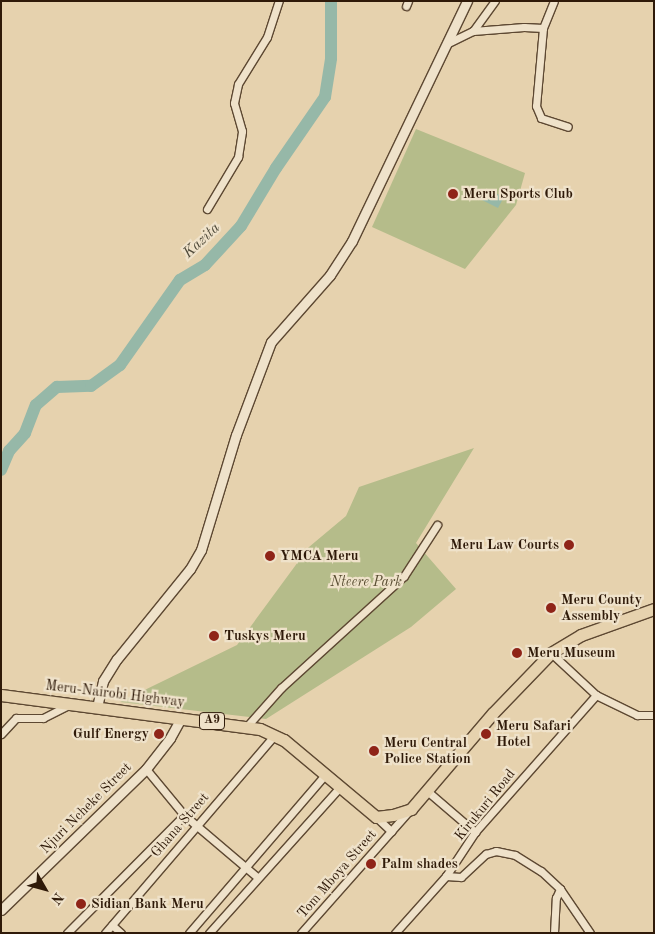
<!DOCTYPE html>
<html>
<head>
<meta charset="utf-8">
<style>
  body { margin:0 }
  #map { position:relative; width:655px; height:934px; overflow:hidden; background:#e6d2ae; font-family:"Old Standard TT",serif }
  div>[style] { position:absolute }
  .green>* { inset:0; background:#b5bc8a }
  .water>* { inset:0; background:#96b8a8 }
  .river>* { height:12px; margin:-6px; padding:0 6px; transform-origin:6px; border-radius:6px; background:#96b8a8 }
  .roads { filter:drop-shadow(1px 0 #5d4832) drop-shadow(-1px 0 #5d4832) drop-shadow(0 1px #5d4832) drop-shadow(0 -1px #5d4832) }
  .minor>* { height:7px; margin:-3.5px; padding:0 3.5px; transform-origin:3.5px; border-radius:3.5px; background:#efe2ca }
  .tertiary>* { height:9px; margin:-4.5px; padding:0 4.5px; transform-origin:4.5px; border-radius:4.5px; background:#efe2ca }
  .secondary>* { height:9px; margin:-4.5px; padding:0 4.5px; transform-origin:4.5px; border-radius:4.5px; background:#efe2ca }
  .trunk>* { height:11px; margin:-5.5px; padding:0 5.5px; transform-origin:5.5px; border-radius:5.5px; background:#e6d2ae }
  .dots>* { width:14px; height:14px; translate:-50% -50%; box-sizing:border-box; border:2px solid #efe2ca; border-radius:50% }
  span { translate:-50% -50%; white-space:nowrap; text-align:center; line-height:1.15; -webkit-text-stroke:4.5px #efe2ca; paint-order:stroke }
  .shield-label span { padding:1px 4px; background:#efe2ca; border:1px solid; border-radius:4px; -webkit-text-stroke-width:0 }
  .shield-label { font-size:12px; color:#2f1a09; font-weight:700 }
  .poi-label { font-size:14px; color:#2f1a09; font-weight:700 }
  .left { translate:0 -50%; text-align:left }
  .right { translate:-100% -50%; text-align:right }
  .park-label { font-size:14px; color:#574b30; font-style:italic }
  .street-label { font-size:14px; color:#2f1a09 }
  .water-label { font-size:15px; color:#4e4939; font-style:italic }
  .frame { position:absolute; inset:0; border:2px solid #2f1a09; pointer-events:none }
  .north { position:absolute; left:20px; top:864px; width:50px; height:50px; -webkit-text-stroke:4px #efe2ca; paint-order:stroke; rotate:128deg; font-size:14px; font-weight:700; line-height:20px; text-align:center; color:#2f1a09 }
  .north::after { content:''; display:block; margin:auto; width:18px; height:22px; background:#2f1a09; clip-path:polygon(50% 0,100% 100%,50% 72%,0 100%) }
</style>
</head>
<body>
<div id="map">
  <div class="green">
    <div style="clip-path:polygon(416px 129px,525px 173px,516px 205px,465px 269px,372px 227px)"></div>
    <div style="clip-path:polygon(474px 448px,416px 543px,456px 589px,411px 627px,266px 719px,120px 702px,237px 645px,309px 547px,346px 516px,359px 487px)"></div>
  </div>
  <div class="water">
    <div style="clip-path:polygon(486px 189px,504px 197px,498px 208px,482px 200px)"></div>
  </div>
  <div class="river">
    <div style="left:1px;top:470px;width:21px;rotate:-67deg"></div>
    <div style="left:9px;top:451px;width:24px;rotate:-48deg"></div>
    <div style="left:25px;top:433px;width:30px;rotate:-69deg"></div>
    <div style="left:36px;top:405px;width:28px;rotate:-41deg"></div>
    <div style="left:57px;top:387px;width:34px;rotate:-2deg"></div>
    <div style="left:91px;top:386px;width:36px;rotate:-36deg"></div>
    <div style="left:120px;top:365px;width:104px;rotate:-54.8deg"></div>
    <div style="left:180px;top:280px;width:29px;rotate:-31deg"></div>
    <div style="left:205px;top:265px;width:53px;rotate:-47.3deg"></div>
    <div style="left:241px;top:226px;width:68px;rotate:-58.9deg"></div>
    <div style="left:276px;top:168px;width:86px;rotate:-55.4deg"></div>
    <div style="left:325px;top:97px;width:39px;rotate:-81deg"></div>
    <div style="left:331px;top:58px;width:57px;rotate:-90deg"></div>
  </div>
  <div class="roads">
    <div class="minor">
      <div style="left:406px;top:6px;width:5px;rotate:-68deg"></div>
      <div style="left:543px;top:28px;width:78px;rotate:95.1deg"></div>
      <div style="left:536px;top:106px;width:13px;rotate:67deg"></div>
      <div style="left:541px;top:118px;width:28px;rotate:18deg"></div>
      <div style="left:473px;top:31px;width:37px;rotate:-54deg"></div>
      <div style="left:446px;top:44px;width:30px;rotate:-26deg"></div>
      <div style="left:473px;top:31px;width:51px;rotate:-4.5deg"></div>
      <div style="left:524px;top:27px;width:19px;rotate:3deg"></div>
      <div style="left:543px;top:28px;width:29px;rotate:-68deg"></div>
      <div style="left:207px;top:209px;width:61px;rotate:-59.2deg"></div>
      <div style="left:238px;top:157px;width:26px;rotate:-81deg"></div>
      <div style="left:242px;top:131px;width:29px;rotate:-106deg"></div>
      <div style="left:234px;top:103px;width:19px;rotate:-78deg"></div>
      <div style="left:238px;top:84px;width:55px;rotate:-58.3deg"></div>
      <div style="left:267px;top:37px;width:38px;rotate:-72deg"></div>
      <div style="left:551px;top:653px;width:62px;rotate:43deg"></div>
      <div style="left:596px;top:695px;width:46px;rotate:26deg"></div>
      <div style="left:637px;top:715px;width:17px"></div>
      <div style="left:248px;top:725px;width:50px;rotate:-48.3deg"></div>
      <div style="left:281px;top:688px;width:166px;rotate:-42.3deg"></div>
      <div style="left:404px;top:576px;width:61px;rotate:-57.1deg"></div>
      <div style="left:1px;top:734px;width:22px;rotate:-47deg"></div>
      <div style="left:16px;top:718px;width:27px"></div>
      <div style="left:43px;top:718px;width:29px;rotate:-27deg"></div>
      <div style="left:146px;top:769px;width:60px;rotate:50.4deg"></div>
      <div style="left:184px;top:815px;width:96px;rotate:40.3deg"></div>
      <div style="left:426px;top:790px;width:65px;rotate:40.6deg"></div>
      <div style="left:376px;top:817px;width:21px;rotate:43deg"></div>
      <div style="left:446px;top:876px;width:15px;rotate:4deg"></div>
      <div style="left:461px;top:877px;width:34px;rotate:-43deg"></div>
      <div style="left:486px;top:854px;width:10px;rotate:-17deg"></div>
      <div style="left:496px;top:851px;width:19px;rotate:12deg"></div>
      <div style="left:515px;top:855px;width:31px;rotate:32deg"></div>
      <div style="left:541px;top:871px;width:26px;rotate:43deg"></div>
      <div style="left:560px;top:889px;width:53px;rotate:55.7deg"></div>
      <div style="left:112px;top:925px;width:12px;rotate:42deg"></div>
      <div style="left:67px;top:933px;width:166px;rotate:-45.2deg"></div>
      <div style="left:105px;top:933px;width:261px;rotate:-49.4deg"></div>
      <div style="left:189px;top:933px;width:208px;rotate:-49.3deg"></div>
      <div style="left:209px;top:933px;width:195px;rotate:-48.1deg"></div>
      <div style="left:301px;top:933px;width:163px;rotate:-48.5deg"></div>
      <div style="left:395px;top:933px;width:76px;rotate:-48.2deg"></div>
      <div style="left:446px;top:876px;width:53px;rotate:-56.6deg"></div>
      <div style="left:475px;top:832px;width:183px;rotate:-48.5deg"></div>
      <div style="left:554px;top:933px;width:35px;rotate:-87deg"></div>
      <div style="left:556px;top:898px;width:10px;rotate:-66deg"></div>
    </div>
    <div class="tertiary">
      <div style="left:97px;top:707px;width:27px;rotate:-77deg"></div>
      <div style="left:103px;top:681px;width:26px;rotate:-58deg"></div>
      <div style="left:117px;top:659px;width:116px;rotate:-51deg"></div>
      <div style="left:190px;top:569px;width:22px;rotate:-60deg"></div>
      <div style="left:201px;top:550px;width:120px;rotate:-73.1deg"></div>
      <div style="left:236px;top:435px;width:99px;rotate:-69.4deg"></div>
      <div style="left:271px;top:342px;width:89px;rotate:-48.6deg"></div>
      <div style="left:330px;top:275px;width:40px;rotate:-57.1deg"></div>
      <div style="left:352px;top:241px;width:266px;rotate:-64.4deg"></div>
    </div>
    <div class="secondary">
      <div style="left:1px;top:910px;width:202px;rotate:-44.2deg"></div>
      <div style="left:146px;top:769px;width:39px;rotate:-52deg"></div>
      <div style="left:170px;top:738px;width:23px;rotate:-61deg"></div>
    </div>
    <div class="trunk">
      <div style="left:1px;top:695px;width:261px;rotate:7.5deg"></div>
      <div style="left:260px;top:729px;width:26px;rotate:25deg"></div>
      <div style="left:284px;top:740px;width:120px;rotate:39.9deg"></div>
      <div style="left:376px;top:817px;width:17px;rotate:-7deg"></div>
      <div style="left:393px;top:815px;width:19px;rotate:-18deg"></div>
      <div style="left:411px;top:809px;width:126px;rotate:-49.5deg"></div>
      <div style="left:493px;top:713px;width:83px;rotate:-46deg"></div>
      <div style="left:551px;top:653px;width:35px;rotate:-31deg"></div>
      <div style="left:581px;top:635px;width:77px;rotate:-19.6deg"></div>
    </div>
  </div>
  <div class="dots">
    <div style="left:453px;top:194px;background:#8f2418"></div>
    <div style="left:569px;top:545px;background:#8f2418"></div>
    <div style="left:270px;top:556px;background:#8f2418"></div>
    <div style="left:551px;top:608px;background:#8f2418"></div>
    <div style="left:214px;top:636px;background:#8f2418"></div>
    <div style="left:517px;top:653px;background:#8f2418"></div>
    <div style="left:159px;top:734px;background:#8f2418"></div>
    <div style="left:486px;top:734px;background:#8f2418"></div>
    <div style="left:374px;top:751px;background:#8f2418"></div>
    <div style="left:371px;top:864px;background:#8f2418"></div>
    <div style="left:81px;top:904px;background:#8f2418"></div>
  </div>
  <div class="shield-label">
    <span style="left:212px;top:721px">A9</span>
  </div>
  <div class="poi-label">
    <span class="left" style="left:463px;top:194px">Meru Sports Club</span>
    <span class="right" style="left:559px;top:545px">Meru Law Courts</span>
    <span class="left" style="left:280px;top:556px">YMCA Meru</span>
    <span class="left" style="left:561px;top:608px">Meru County<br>Assembly</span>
    <span class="left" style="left:224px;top:636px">Tuskys Meru</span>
    <span class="left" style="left:527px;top:653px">Meru Museum</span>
    <span class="left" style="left:496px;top:734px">Meru Safari<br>Hotel</span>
    <span class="right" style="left:149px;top:734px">Gulf Energy</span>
    <span class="left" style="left:384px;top:751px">Meru Central<br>Police Station</span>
    <span class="left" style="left:381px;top:864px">Palm shades</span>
    <span class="left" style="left:91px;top:904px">Sidian Bank Meru</span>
  </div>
  <div class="park-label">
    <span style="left:366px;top:582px">Nteere Park</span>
  </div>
  <div class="street-label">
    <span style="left:115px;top:694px;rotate:7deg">Meru-Nairobi Highway</span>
    <span style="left:485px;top:805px;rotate:-51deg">Kirukuri Road</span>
    <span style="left:86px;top:808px;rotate:-45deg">Njuri Ncheke Street</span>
    <span style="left:180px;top:825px;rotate:-49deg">Ghana Street</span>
    <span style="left:337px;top:874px;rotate:-49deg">Tom Mboya Street</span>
  </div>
  <div class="water-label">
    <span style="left:202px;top:241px;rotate:-43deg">Kazita</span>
  </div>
  <div class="frame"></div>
  <div class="north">N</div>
</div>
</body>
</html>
